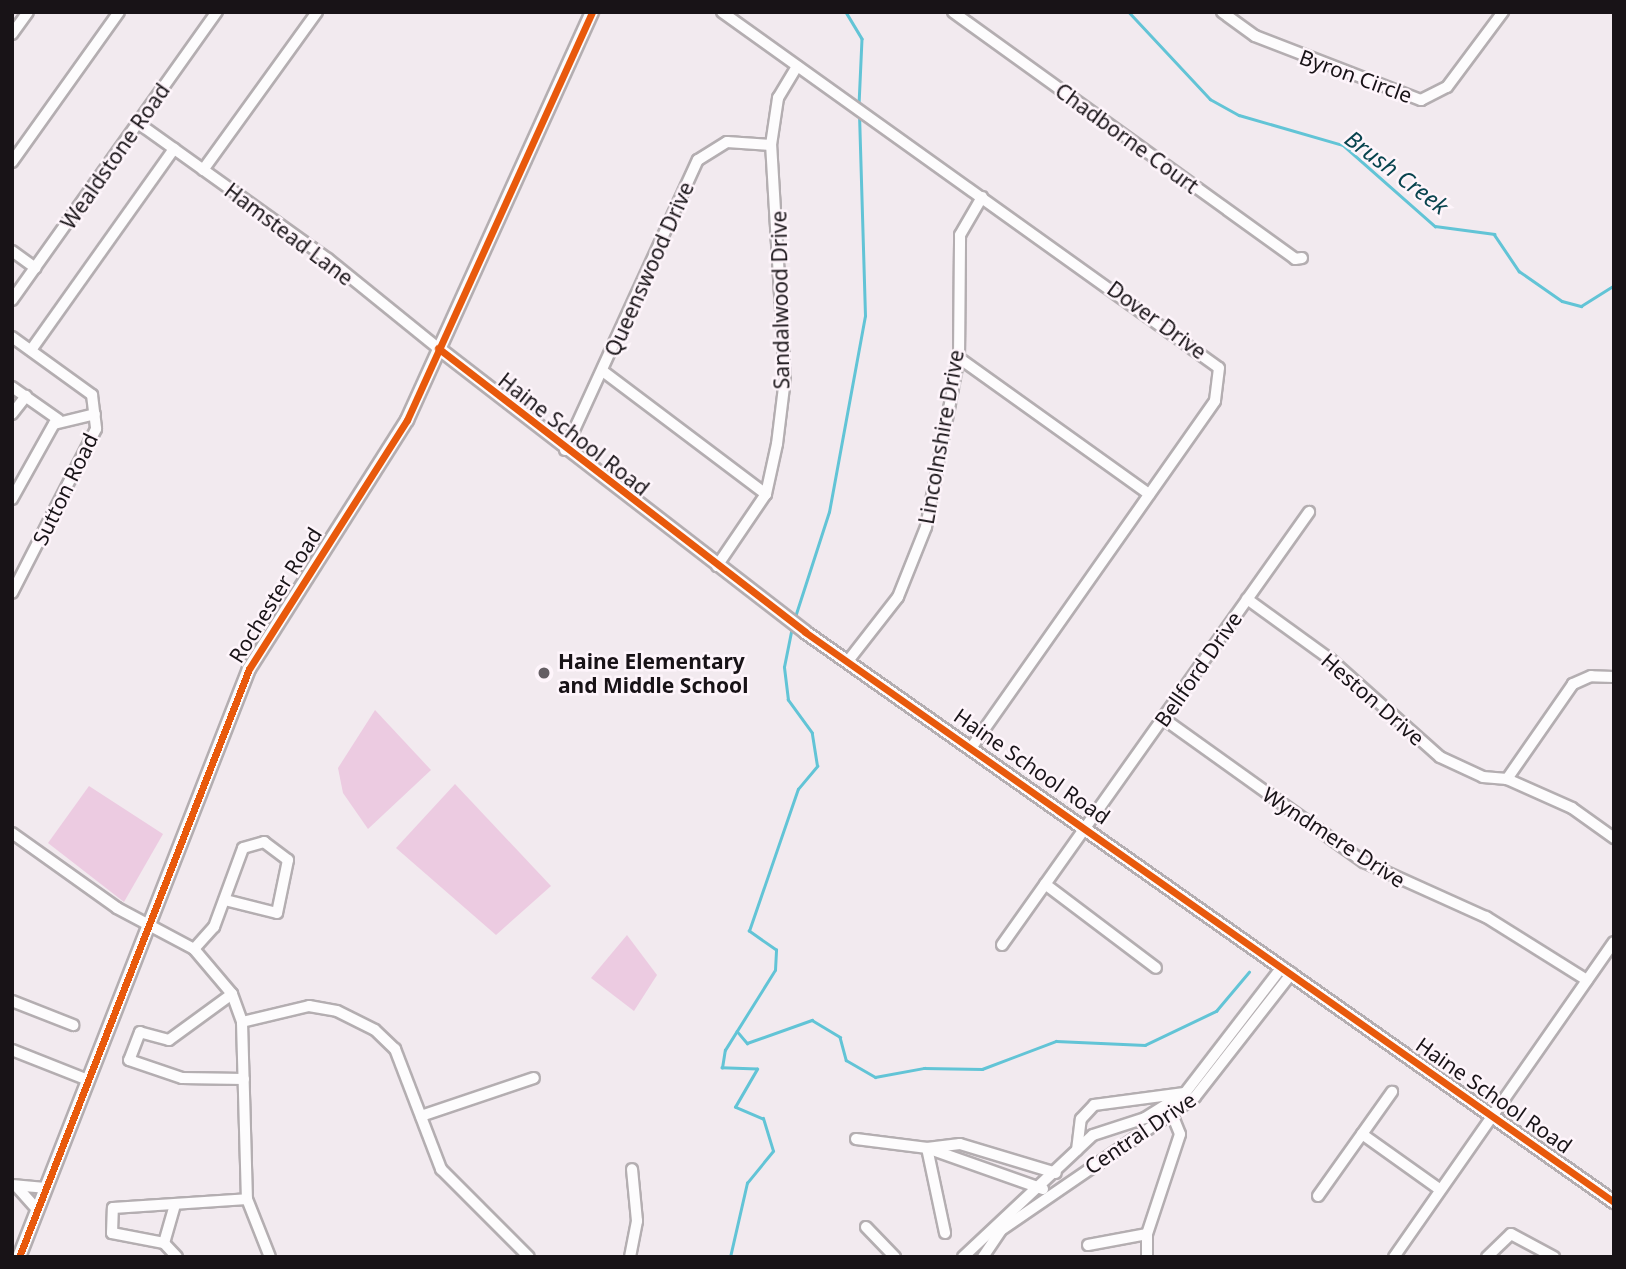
<!DOCTYPE html>
<html>
<head>
<meta charset="utf-8">
<style>
  body { margin:0 }
  #map { position:relative; width:1626px; height:1269px; overflow:hidden; background:#f2eaef; font-family:"Noto Sans",sans-serif }
  div>[style] { position:absolute }
  .green>* { inset:0; background:#eccbe1 }
  .stream>* { height:2.5px; margin:-1.25px; padding:0 1.25px; transform-origin:1.25px; border-radius:1.25px; background:#62c4d6 }
  .roads { filter:drop-shadow(2px 0 #b4aeb1) drop-shadow(-2px 0 #b4aeb1) drop-shadow(0 2px #b4aeb1) drop-shadow(0 -2px #b4aeb1) }
  .minor>* { height:10px; margin:-5px; padding:0 5px; transform-origin:5px; border-radius:5px; background:#fdfcfd }
  .tertiary>* { height:12px; margin:-6px; padding:0 6px; transform-origin:6px; border-radius:6px; background:#fdfcfd }
  .cycleway>* { height:7px; margin:-3.5px; padding:0 3.5px; transform-origin:3.5px; border-radius:3.5px; background:#e8590c }
  .dots>* { width:19px; height:19px; translate:-50% -50%; box-sizing:border-box; border:4px solid #fef5fb; border-radius:50% }
  span { translate:-50% -50%; white-space:nowrap; text-align:center; line-height:1.15; -webkit-text-stroke:5px #fef5fb; paint-order:stroke }
  .street-label { font-size:21px; color:#181317 }
  .poi-label { font-size:21px; color:#181317; font-weight:700 }
  .left { translate:0 -50%; text-align:left }
  .water-label { font-size:23px; color:#08444e; font-style:italic }
  .frame { position:absolute; inset:0; border:14px solid #181317; pointer-events:none }
</style>
</head>
<body>
<div id="map">
  <div class="green">
    <div style="clip-path:polygon(375px 710px,431px 770px,368px 829px,343px 793px,338px 768px)"></div>
    <div style="clip-path:polygon(455px 784px,551px 886px,496px 935px,396px 848px)"></div>
    <div style="clip-path:polygon(89px 786px,163px 834px,124px 902px,48px 843px)"></div>
    <div style="clip-path:polygon(627px 935px,657px 975px,634px 1011px,591px 978px)"></div>
  </div>
  <div class="stream">
    <div style="left:846px;top:12px;width:31px;rotate:59deg"></div>
    <div style="left:862px;top:39px;width:66px;rotate:92.6deg"></div>
    <div style="left:1129px;top:12px;width:119px;rotate:47deg"></div>
    <div style="left:1210px;top:99px;width:33px;rotate:29deg"></div>
    <div style="left:1239px;top:115px;width:108px;rotate:16.1deg"></div>
    <div style="left:1343px;top:145px;width:123px;rotate:41.4deg"></div>
    <div style="left:1435px;top:226px;width:60px;rotate:7.7deg"></div>
    <div style="left:1494px;top:234px;width:45px;rotate:56deg"></div>
    <div style="left:1519px;top:271px;width:52px;rotate:34.9deg"></div>
    <div style="left:1562px;top:301px;width:20px;rotate:15deg"></div>
    <div style="left:1581px;top:306px;width:39px;rotate:-32deg"></div>
    <div style="left:795px;top:617px;width:110px;rotate:-72.1deg"></div>
    <div style="left:829px;top:512px;width:199px;rotate:-79.6deg"></div>
    <div style="left:865px;top:316px;width:201px;rotate:-91.7deg"></div>
    <div style="left:737px;top:1031px;width:16px;rotate:50deg"></div>
    <div style="left:747px;top:1043px;width:69px;rotate:-19.5deg"></div>
    <div style="left:812px;top:1020px;width:33px;rotate:31deg"></div>
    <div style="left:840px;top:1037px;width:24px;rotate:75deg"></div>
    <div style="left:846px;top:1060px;width:34px;rotate:30deg"></div>
    <div style="left:875px;top:1077px;width:50px;rotate:-10.4deg"></div>
    <div style="left:924px;top:1068px;width:58px;rotate:1deg"></div>
    <div style="left:982px;top:1069px;width:79px;rotate:-20.7deg"></div>
    <div style="left:1056px;top:1041px;width:89px;rotate:2.6deg"></div>
    <div style="left:1145px;top:1045px;width:79px;rotate:-25.6deg"></div>
    <div style="left:1216px;top:1011px;width:51px;rotate:-49.8deg"></div>
    <div style="left:730px;top:1257px;width:76px;rotate:-77.1deg"></div>
    <div style="left:747px;top:1183px;width:41px;rotate:-50.9deg"></div>
    <div style="left:773px;top:1151px;width:34px;rotate:-107deg"></div>
    <div style="left:763px;top:1119px;width:30px;rotate:-157deg"></div>
    <div style="left:735px;top:1107px;width:44px;rotate:-59.9deg"></div>
    <div style="left:757px;top:1069px;width:35px;rotate:-178deg"></div>
    <div style="left:722px;top:1068px;width:18px;rotate:-81deg"></div>
    <div style="left:725px;top:1050px;width:94px;rotate:-58deg"></div>
    <div style="left:775px;top:970px;width:20px;rotate:-87deg"></div>
    <div style="left:776px;top:950px;width:33px;rotate:-145deg"></div>
    <div style="left:749px;top:931px;width:150px;rotate:-71deg"></div>
    <div style="left:798px;top:789px;width:30px;rotate:-50deg"></div>
    <div style="left:817px;top:766px;width:33px;rotate:-99deg"></div>
    <div style="left:812px;top:733px;width:41px;rotate:-126deg"></div>
    <div style="left:788px;top:700px;width:33px;rotate:-97deg"></div>
    <div style="left:784px;top:667px;width:41px;rotate:-78.7deg"></div>
  </div>
  <div class="roads">
    <div class="minor">
      <div style="left:722px;top:12px;width:611px;rotate:35.61deg"></div>
      <div style="left:1219px;top:368px;width:33px;rotate:97deg"></div>
      <div style="left:1215px;top:401px;width:421px;rotate:125.1deg"></div>
      <div style="left:953px;top:12px;width:422px;rotate:35.8deg"></div>
      <div style="left:1295px;top:259px;width:7px;rotate:-8deg"></div>
      <div style="left:1222px;top:12px;width:41px;rotate:36deg"></div>
      <div style="left:1255px;top:36px;width:178px;rotate:21.1deg"></div>
      <div style="left:1421px;top:100px;width:29px;rotate:-27deg"></div>
      <div style="left:1447px;top:87px;width:94px;rotate:-53.3deg"></div>
      <div style="left:12px;top:34px;width:27px;rotate:-54deg"></div>
      <div style="left:138px;top:123px;width:234px;rotate:35.6deg"></div>
      <div style="left:328px;top:259px;width:141px;rotate:39deg"></div>
      <div style="left:12px;top:162px;width:184px;rotate:-54.5deg"></div>
      <div style="left:203px;top:170px;width:195px;rotate:-54.2deg"></div>
      <div style="left:12px;top:251px;width:29px;rotate:36deg"></div>
      <div style="left:12px;top:300px;width:354px;rotate:-54.6deg"></div>
      <div style="left:12px;top:337px;width:99px;rotate:35.9deg"></div>
      <div style="left:92px;top:395px;width:34px;rotate:83deg"></div>
      <div style="left:96px;top:429px;width:184px;rotate:117.1deg"></div>
      <div style="left:31px;top:350px;width:247px;rotate:-54.6deg"></div>
      <div style="left:959px;top:358px;width:234px;rotate:35.6deg"></div>
      <div style="left:604px;top:372px;width:203px;rotate:37deg"></div>
      <div style="left:12px;top:387px;width:57px;rotate:35.1deg"></div>
      <div style="left:12px;top:414px;width:23px;rotate:-52deg"></div>
      <div style="left:565px;top:450px;width:319px;rotate:-65.4deg"></div>
      <div style="left:698px;top:160px;width:34px;rotate:-32deg"></div>
      <div style="left:727px;top:142px;width:44px;rotate:3.9deg"></div>
      <div style="left:12px;top:499px;width:86px;rotate:-60.8deg"></div>
      <div style="left:54px;top:424px;width:42px;rotate:-13.7deg"></div>
      <div style="left:717px;top:566px;width:87px;rotate:-55.8deg"></div>
      <div style="left:766px;top:494px;width:51px;rotate:-77.6deg"></div>
      <div style="left:777px;top:444px;width:65px;rotate:-83deg"></div>
      <div style="left:785px;top:379px;width:234px;rotate:-93.4deg"></div>
      <div style="left:771px;top:145px;width:48px;rotate:-81.5deg"></div>
      <div style="left:778px;top:98px;width:37px;rotate:-59deg"></div>
      <div style="left:1247px;top:599px;width:102px;rotate:35.9deg"></div>
      <div style="left:1330px;top:659px;width:147px;rotate:41.7deg"></div>
      <div style="left:1440px;top:757px;width:47px;rotate:24.9deg"></div>
      <div style="left:1483px;top:777px;width:24px;rotate:5deg"></div>
      <div style="left:848px;top:661px;width:81px;rotate:-52deg"></div>
      <div style="left:898px;top:597px;width:75px;rotate:-68.2deg"></div>
      <div style="left:926px;top:527px;width:172px;rotate:-79deg"></div>
      <div style="left:959px;top:358px;width:123px;rotate:-89.5deg"></div>
      <div style="left:960px;top:235px;width:44px;rotate:-59.9deg"></div>
      <div style="left:1614px;top:677px;width:23px;rotate:-178deg"></div>
      <div style="left:1591px;top:676px;width:20px;rotate:156deg"></div>
      <div style="left:1573px;top:684px;width:116px;rotate:124.8deg"></div>
      <div style="left:1507px;top:779px;width:71px;rotate:24deg"></div>
      <div style="left:1572px;top:808px;width:52px;rotate:35.5deg"></div>
      <div style="left:1164px;top:719px;width:246px;rotate:35.6deg"></div>
      <div style="left:1364px;top:862px;width:134px;rotate:24.3deg"></div>
      <div style="left:1486px;top:917px;width:119px;rotate:32deg"></div>
      <div style="left:12px;top:833px;width:129px;rotate:35.5deg"></div>
      <div style="left:117px;top:908px;width:87px;rotate:28deg"></div>
      <div style="left:194px;top:949px;width:59px;rotate:49.8deg"></div>
      <div style="left:232px;top:994px;width:30px;rotate:70deg"></div>
      <div style="left:242px;top:1022px;width:177px;rotate:88.4deg"></div>
      <div style="left:247px;top:1199px;width:62px;rotate:68.4deg"></div>
      <div style="left:1045px;top:884px;width:139px;rotate:37.1deg"></div>
      <div style="left:1002px;top:945px;width:531px;rotate:-54.66deg"></div>
      <div style="left:194px;top:949px;width:30px;rotate:-48deg"></div>
      <div style="left:214px;top:927px;width:84px;rotate:-69.8deg"></div>
      <div style="left:243px;top:848px;width:22px;rotate:-16deg"></div>
      <div style="left:264px;top:842px;width:30px;rotate:37deg"></div>
      <div style="left:288px;top:860px;width:54px;rotate:101.7deg"></div>
      <div style="left:277px;top:913px;width:54px;rotate:-166deg"></div>
      <div style="left:232px;top:994px;width:78px;rotate:143.9deg"></div>
      <div style="left:169px;top:1040px;width:30px;rotate:-165deg"></div>
      <div style="left:140px;top:1032px;width:30px;rotate:111deg"></div>
      <div style="left:129px;top:1060px;width:56px;rotate:18.8deg"></div>
      <div style="left:182px;top:1078px;width:62px;rotate:0.9deg"></div>
      <div style="left:12px;top:1001px;width:66px;rotate:21.5deg"></div>
      <div style="left:242px;top:1022px;width:69px;rotate:-13.4deg"></div>
      <div style="left:309px;top:1006px;width:28px;rotate:10deg"></div>
      <div style="left:337px;top:1011px;width:42px;rotate:26.6deg"></div>
      <div style="left:375px;top:1030px;width:28px;rotate:44deg"></div>
      <div style="left:395px;top:1049px;width:129px;rotate:69deg"></div>
      <div style="left:441px;top:1169px;width:124px;rotate:45deg"></div>
      <div style="left:12px;top:1050px;width:82px;rotate:21.5deg"></div>
      <div style="left:421px;top:1116px;width:119px;rotate:-18.6deg"></div>
      <div style="left:1362px;top:1134px;width:95px;rotate:35.5deg"></div>
      <div style="left:856px;top:1139px;width:72px;rotate:7.2deg"></div>
      <div style="left:927px;top:1148px;width:87px;rotate:78deg"></div>
      <div style="left:1077px;top:1150px;width:31px;rotate:-83deg"></div>
      <div style="left:1081px;top:1119px;width:19px;rotate:-47deg"></div>
      <div style="left:1094px;top:1105px;width:91px;rotate:-7.6deg"></div>
      <div style="left:12px;top:1185px;width:33px;rotate:5deg"></div>
      <div style="left:17px;top:1187px;width:30px;rotate:48deg"></div>
      <div style="left:1043px;top:1189px;width:123px;rotate:-160.5deg"></div>
      <div style="left:927px;top:1148px;width:33px;rotate:-7deg"></div>
      <div style="left:960px;top:1144px;width:100px;rotate:16.8deg"></div>
      <div style="left:1318px;top:1196px;width:128px;rotate:-54.6deg"></div>
      <div style="left:866px;top:1227px;width:42px;rotate:46deg"></div>
      <div style="left:164px;top:1243px;width:40px;rotate:-74deg"></div>
      <div style="left:1088px;top:1245px;width:60px;rotate:-10.6deg"></div>
      <div style="left:177px;top:1257px;width:19px;rotate:-133deg"></div>
      <div style="left:164px;top:1243px;width:53px;rotate:-169.1deg"></div>
      <div style="left:112px;top:1233px;width:25px;rotate:-88deg"></div>
      <div style="left:113px;top:1208px;width:134px;rotate:-3.8deg"></div>
      <div style="left:630px;top:1257px;width:37px;rotate:-79deg"></div>
      <div style="left:637px;top:1221px;width:52px;rotate:-95.5deg"></div>
      <div style="left:963px;top:1257px;width:178px;rotate:-43.2deg"></div>
      <div style="left:1093px;top:1135px;width:55px;rotate:-18.1deg"></div>
      <div style="left:1145px;top:1118px;width:47px;rotate:-32deg"></div>
      <div style="left:1185px;top:1093px;width:159px;rotate:-52.4deg"></div>
      <div style="left:983px;top:1257px;width:32px;rotate:-56deg"></div>
      <div style="left:1001px;top:1230px;width:235px;rotate:-34.4deg"></div>
      <div style="left:1195px;top:1097px;width:157px;rotate:-52deg"></div>
      <div style="left:1147px;top:1257px;width:23px;rotate:-90deg"></div>
      <div style="left:1147px;top:1234px;width:105px;rotate:-71.7deg"></div>
      <div style="left:1180px;top:1134px;width:29px;rotate:-112deg"></div>
      <div style="left:1394px;top:1257px;width:384px;rotate:-55.1deg"></div>
      <div style="left:1487px;top:1257px;width:33px;rotate:-44deg"></div>
      <div style="left:1511px;top:1234px;width:49px;rotate:28.1deg"></div>
    </div>
    <div class="tertiary">
      <div style="left:438px;top:348px;width:464px;rotate:37.7deg"></div>
      <div style="left:805px;top:632px;width:990px;rotate:35.17deg"></div>
      <div style="left:19px;top:1257px;width:631px;rotate:-68.64deg"></div>
      <div style="left:249px;top:669px;width:295px;rotate:-57.6deg"></div>
      <div style="left:407px;top:420px;width:448px;rotate:-65.6deg"></div>
    </div>
  </div>
  <div class="cycleway">
    <div style="left:438px;top:348px;width:464px;rotate:37.7deg"></div>
    <div style="left:805px;top:632px;width:990px;rotate:35.17deg"></div>
    <div style="left:19px;top:1257px;width:631px;rotate:-68.64deg"></div>
    <div style="left:249px;top:669px;width:295px;rotate:-57.6deg"></div>
    <div style="left:407px;top:420px;width:448px;rotate:-65.6deg"></div>
  </div>
  <div class="dots">
    <div style="left:544px;top:673px;background:#645e63"></div>
  </div>
  <div class="street-label">
    <span style="left:1356px;top:76px;rotate:20deg">Byron Circle</span>
    <span style="left:1127px;top:138px;rotate:36deg">Chadborne Court</span>
    <span style="left:115px;top:156px;rotate:-55deg">Wealdstone Road</span>
    <span style="left:289px;top:234px;rotate:37deg">Hamstead Lane</span>
    <span style="left:649px;top:269px;rotate:-66deg">Queenswood Drive</span>
    <span style="left:780px;top:300px;rotate:-91deg">Sandalwood Drive</span>
    <span style="left:1157px;top:320px;rotate:36deg">Dover Drive</span>
    <span style="left:574px;top:434px;rotate:38deg">Haine School Road</span>
    <span style="left:941px;top:437px;rotate:-80deg">Lincolnshire Drive</span>
    <span style="left:65px;top:489px;rotate:-64deg">Sutton Road</span>
    <span style="left:275px;top:595px;rotate:-58deg">Rochester Road</span>
    <span style="left:1198px;top:669px;rotate:-55deg">Bellford Drive</span>
    <span style="left:1373px;top:699px;rotate:41deg">Heston Drive</span>
    <span style="left:1032px;top:766px;rotate:35deg">Haine School Road</span>
    <span style="left:1334px;top:837px;rotate:33deg">Wyndmere Drive</span>
    <span style="left:1494px;top:1095px;rotate:35deg">Haine School Road</span>
    <span style="left:1140px;top:1133px;rotate:-34deg">Central Drive</span>
  </div>
  <div class="poi-label">
    <span class="left" style="left:558px;top:673px">Haine Elementary<br>and Middle School</span>
  </div>
  <div class="water-label">
    <span style="left:1397px;top:172px;rotate:37deg">Brush Creek</span>
  </div>
  <div class="frame"></div>
</div>
</body>
</html>
